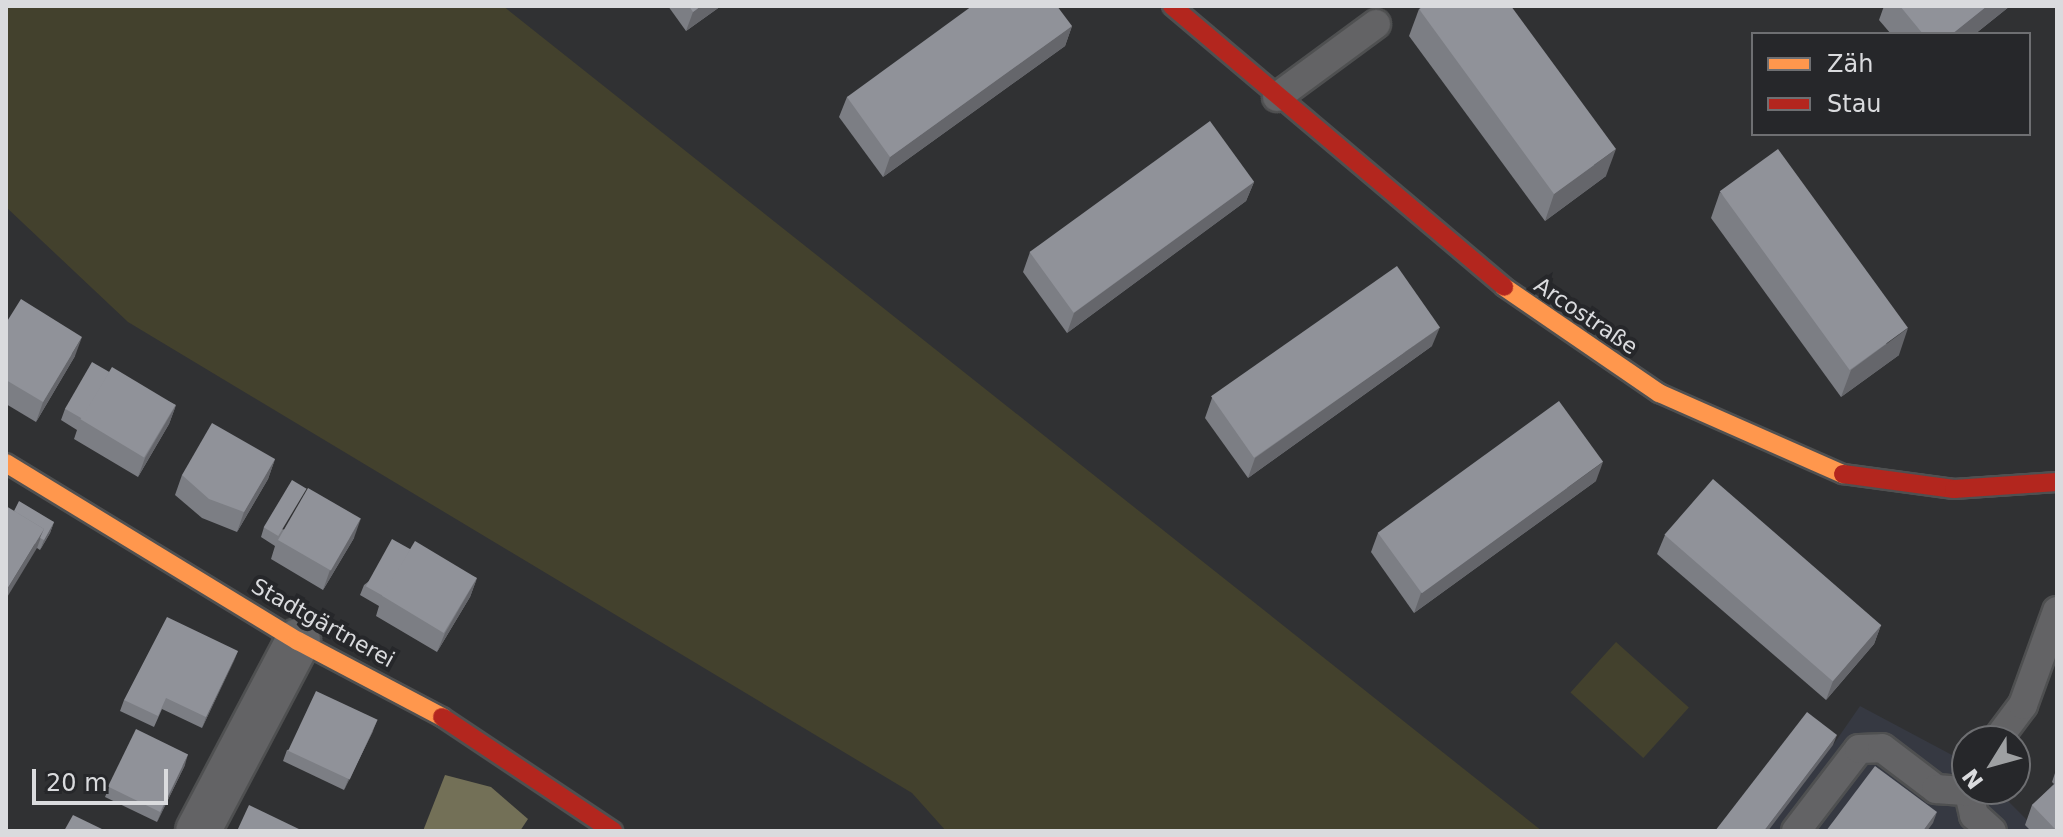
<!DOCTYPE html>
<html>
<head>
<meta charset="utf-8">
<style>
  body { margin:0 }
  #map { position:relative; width:2063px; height:837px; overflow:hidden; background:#303133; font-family:"DejaVu Sans",sans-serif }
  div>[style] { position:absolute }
  .built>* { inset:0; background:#363942 }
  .green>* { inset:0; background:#43412d; transform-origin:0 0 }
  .water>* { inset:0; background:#737057 }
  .roads { filter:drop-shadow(2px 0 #4f5051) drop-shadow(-2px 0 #4f5051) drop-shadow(0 2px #4f5051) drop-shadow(0 -2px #4f5051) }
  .lane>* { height:28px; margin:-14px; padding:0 14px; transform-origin:14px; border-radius:14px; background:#636365 }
  .street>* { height:44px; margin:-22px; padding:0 22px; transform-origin:22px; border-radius:22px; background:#636365 }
  .slow>* { height:18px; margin:-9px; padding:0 9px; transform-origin:9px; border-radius:9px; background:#ff974d }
  .jam>* { height:18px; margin:-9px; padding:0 9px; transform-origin:9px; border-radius:9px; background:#b3261e }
  .wall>* { inset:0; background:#7c7e84 }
  .shaded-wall>* { inset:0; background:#65666b }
  .building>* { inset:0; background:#909299; transform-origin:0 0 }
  span { translate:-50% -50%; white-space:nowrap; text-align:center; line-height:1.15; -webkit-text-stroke:8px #26272a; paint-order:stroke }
  .street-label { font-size:22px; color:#dadbde }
  .frame { position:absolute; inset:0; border:8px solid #dadbde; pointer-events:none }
  .legend { position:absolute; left:1751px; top:32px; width:280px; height:104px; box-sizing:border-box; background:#26272a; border:2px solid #6e6f72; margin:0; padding:10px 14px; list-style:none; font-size:24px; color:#dadbde }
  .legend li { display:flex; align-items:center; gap:16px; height:40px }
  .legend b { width:40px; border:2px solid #6e6f72 }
  .north { position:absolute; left:1951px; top:725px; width:80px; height:80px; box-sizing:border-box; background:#26272a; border:2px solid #6e6f72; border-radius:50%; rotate:233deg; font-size:22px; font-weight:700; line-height:32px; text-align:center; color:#dadbde }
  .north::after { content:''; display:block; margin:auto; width:28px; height:36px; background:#9ea0a2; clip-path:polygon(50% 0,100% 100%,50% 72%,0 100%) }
  .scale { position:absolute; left:32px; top:769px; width:136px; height:36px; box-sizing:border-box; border:4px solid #dadbde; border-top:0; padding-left:10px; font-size:24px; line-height:28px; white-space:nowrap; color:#dadbde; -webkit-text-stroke:6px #26272a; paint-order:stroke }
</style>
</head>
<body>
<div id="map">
  <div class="built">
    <div style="clip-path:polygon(1860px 706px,1952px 755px,1967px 767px,1967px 789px,1996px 789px,2038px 831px,1719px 831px,1833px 745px)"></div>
  </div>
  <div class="green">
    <div style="clip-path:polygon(6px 6px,503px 6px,1542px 831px,946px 831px,912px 793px,128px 322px,6px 207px)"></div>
    <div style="left:1616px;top:642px;width:98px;height:68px;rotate:42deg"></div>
  </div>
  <div class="water">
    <div style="clip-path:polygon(445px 775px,491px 787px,528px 819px,520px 831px,423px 831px)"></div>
  </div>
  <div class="roads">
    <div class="lane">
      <div style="left:1277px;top:97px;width:123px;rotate:-36.4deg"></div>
      <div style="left:1996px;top:741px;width:45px;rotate:-53.1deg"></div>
      <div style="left:2023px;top:705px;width:100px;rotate:-70.1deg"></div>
      <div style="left:1968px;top:789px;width:27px;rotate:77deg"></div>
      <div style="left:1974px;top:815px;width:24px;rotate:42deg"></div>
      <div style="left:1796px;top:831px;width:103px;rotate:-52.5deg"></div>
      <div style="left:1859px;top:749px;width:23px;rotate:-2deg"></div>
      <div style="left:1882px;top:748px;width:68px;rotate:37.2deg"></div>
      <div style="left:1936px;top:789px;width:31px;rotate:4deg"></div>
    </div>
    <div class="street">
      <div style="left:198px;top:831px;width:215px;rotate:-62.2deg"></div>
    </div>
    <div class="slow">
      <div style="left:1504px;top:287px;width:188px;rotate:34.4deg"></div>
      <div style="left:1659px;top:393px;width:201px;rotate:23.8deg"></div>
      <div style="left:6px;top:463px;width:342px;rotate:31.4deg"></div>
      <div style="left:298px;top:641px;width:163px;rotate:27.8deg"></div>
    </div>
    <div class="jam">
      <div style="left:1172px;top:6px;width:435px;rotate:40.2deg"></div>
      <div style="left:1843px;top:474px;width:112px;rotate:7.7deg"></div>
      <div style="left:1954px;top:489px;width:103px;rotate:-3.9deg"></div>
      <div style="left:442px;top:717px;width:206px;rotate:33.7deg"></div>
    </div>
  </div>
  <div class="wall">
    <div style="clip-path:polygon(668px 6px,721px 6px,686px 31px)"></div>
    <div style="clip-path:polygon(1884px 6px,2010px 6px,1975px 34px,1891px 34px,1879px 20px)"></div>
    <div style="clip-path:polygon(1419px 9px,1606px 176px,1545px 221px,1409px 36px)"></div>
    <div style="clip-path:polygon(1072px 26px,1065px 46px,883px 177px,839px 117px,847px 97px)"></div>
    <div style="clip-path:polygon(1254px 182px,1246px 201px,1067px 333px,1023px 272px,1030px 252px)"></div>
    <div style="clip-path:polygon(1720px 192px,1899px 355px,1841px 397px,1711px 218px)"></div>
    <div style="clip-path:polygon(6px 323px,75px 356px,36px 422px,6px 404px)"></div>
    <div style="clip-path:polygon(1432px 346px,1248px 478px,1205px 418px,1212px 398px)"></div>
    <div style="clip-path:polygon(109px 372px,176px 405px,169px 424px,138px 477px,74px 439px,77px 430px,61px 420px,65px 409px)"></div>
    <div style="clip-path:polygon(275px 459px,268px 479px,237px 532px,202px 518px,175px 495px,182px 475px)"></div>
    <div style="clip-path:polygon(1596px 481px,1414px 613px,1371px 552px,1378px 533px)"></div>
    <div style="clip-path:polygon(14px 511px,54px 522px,50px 533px,40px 550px,37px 548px)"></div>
    <div style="clip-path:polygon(264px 527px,354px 538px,323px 590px,271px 559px,275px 546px,261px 537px)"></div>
    <div style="clip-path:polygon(1665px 535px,1881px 625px,1874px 644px,1826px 700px,1657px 554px)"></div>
    <div style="clip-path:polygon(410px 549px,477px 578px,470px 597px,437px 652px,376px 616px,379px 606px,360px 595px,364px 585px)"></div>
    <div style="clip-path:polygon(238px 651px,202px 728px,162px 709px,154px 727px,120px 711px,124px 700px)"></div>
    <div style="clip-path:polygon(373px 731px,344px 790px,283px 761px,287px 750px)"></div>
    <div style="clip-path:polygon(185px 765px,157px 822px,105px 797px,109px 787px)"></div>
    <div style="clip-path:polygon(2057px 767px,2057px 831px,2031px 831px,2025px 825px,2032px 805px,2054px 784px,2052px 782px)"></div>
  </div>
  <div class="shaded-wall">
    <div style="clip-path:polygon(701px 6px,721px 6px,686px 31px,693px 12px)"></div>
    <div style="clip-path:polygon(1987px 6px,2010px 6px,1975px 34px,1952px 34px)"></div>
    <div style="clip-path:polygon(1072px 26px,1065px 46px,883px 177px,890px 157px)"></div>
    <div style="clip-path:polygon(1616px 149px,1606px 176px,1545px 221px,1554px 194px)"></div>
    <div style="clip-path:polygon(1254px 182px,1246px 201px,1067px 333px,1074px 313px)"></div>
    <div style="clip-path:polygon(1440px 327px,1432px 346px,1248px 478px,1255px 458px)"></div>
    <div style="clip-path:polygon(1908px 328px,1899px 355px,1841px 397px,1851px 370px)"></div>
    <div style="clip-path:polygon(82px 337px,75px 356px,36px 422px,43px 402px)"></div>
    <div style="clip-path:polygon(176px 405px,169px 424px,138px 477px,145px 458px)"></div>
    <div style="clip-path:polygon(275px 459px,268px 479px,237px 532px,244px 512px)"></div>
    <div style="clip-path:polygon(1603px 462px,1596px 481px,1414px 613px,1421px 593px)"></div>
    <div style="clip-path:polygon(361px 518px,354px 538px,323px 590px,330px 570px)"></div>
    <div style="clip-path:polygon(54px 522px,50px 533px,40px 550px,44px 540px)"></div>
    <div style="clip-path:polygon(44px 529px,37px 548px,6px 599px,6px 591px)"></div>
    <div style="clip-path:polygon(477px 578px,470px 597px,437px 652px,445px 633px)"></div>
    <div style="clip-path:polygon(1881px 625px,1874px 644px,1826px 700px,1833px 681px)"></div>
    <div style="clip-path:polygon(238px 651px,234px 661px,202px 728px,206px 717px)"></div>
    <div style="clip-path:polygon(377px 720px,373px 731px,344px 790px,348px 780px)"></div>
    <div style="clip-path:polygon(1837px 735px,1833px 745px,1768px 831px,1764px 831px)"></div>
    <div style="clip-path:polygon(188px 754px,185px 765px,157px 822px,161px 812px)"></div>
    <div style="clip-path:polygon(1937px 812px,1933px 823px,1927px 831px,1923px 831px)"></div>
  </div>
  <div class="building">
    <div style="clip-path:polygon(689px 6px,701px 6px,693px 12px)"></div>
    <div style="clip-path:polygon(972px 6px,1057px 6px,1072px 26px,890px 157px,847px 97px)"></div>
    <div style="clip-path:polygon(1424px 6px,1511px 6px,1616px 149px,1554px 194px,1419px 9px)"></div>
    <div style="clip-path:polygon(1900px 6px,1987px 6px,1952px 34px,1923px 34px)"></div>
    <div style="left:1210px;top:121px;width:75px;height:223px;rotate:54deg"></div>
    <div style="left:1778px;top:149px;width:221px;height:72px;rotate:54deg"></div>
    <div style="left:1397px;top:266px;width:75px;height:227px;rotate:55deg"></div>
    <div style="clip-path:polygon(21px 299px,82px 337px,43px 402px,6px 380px,6px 323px)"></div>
    <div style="left:92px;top:362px;width:20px;height:54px;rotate:30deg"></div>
    <div style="left:112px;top:367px;width:74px;height:61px;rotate:31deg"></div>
    <div style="left:1559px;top:401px;width:75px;height:224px;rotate:54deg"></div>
    <div style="clip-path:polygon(212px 423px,275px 459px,244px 512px,209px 499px,182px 475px)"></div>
    <div style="left:1713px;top:479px;width:223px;height:74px;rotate:41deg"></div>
    <div style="left:292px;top:480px;width:17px;height:55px;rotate:31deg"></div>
    <div style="left:308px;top:488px;width:61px;height:60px;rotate:30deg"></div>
    <div style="clip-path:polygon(19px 501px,54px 522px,44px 540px,40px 538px,44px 529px,14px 511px)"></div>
    <div style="clip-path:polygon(6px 506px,44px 529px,6px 591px)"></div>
    <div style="left:392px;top:539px;width:21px;height:54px;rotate:29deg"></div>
    <div style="left:415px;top:541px;width:72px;height:64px;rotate:31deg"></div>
    <div style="clip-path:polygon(167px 617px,238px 651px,206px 717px,166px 698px,158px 716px,124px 700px)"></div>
    <div style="left:316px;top:691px;width:68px;height:66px;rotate:25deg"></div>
    <div style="clip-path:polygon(1807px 712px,1837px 735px,1764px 831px,1715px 831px)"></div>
    <div style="left:136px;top:729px;width:58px;height:64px;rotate:26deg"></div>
    <div style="clip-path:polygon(1875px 766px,1937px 812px,1923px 831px,1826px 831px)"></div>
    <div style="clip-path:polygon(2057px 782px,2057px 831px,2032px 805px)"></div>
    <div style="clip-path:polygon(249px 805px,303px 831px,237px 831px)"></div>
    <div style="clip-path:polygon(73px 815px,106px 831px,64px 831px)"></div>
  </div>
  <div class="street-label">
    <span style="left:1586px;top:316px;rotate:34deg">Arcostraße</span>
    <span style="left:323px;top:623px;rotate:29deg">Stadtgärtnerei</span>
  </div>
  <div class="frame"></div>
  <ul class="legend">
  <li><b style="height:10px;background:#ff974d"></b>Zäh</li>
  <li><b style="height:10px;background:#b3261e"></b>Stau</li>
  </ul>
  <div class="north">N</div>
  <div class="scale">20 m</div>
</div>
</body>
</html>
